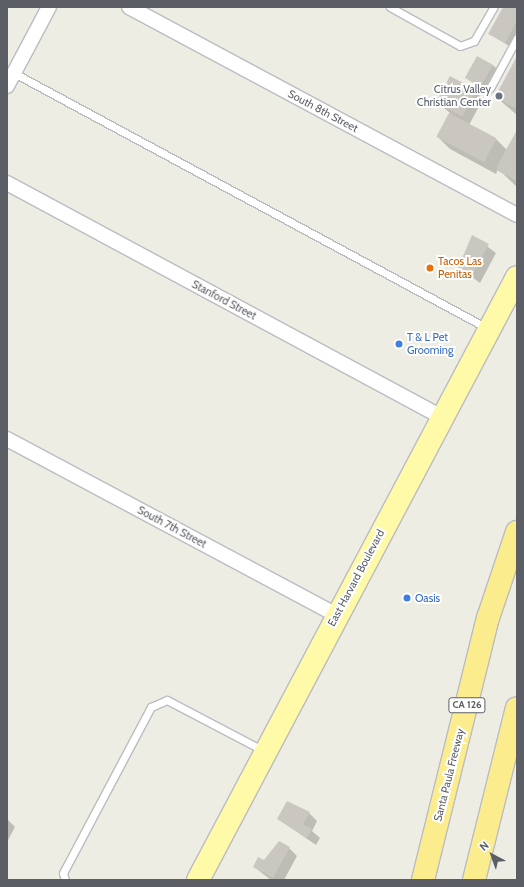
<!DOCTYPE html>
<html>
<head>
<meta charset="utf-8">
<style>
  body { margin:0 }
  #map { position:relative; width:524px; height:887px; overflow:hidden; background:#eeede3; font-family:Cabin,sans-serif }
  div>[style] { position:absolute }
  .shadow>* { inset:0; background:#0003 }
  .building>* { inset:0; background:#c9c7c0; transform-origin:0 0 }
  .roads { filter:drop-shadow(1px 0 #bbbcc2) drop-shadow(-1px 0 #bbbcc2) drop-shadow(0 1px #bbbcc2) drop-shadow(0 -1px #bbbcc2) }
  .service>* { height:7px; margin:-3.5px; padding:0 3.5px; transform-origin:3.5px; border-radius:3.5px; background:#fff }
  .minor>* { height:14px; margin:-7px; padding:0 7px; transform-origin:7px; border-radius:7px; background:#fff }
  .primary>* { height:22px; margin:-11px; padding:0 11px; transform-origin:11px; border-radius:11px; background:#fefaa8 }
  .motorway>* { height:22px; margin:-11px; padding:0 11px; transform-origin:11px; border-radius:11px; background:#fbec8d }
  .dots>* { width:11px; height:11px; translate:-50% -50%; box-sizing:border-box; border:2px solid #fff; border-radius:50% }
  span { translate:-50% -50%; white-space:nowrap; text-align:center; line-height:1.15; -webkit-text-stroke:4px #fff; paint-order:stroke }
  .shield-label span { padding:1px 3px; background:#fff; border:1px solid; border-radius:3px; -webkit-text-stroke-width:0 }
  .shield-label { font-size:10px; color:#5b5e64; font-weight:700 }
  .worship-label { font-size:11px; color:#5b616d }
  .right { translate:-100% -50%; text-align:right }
  .street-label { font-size:11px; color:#5b5e64 }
  .food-label { font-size:11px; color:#c56008 }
  .left { translate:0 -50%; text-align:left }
  .shop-label { font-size:11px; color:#366cbe }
  .frame { position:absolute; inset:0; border:8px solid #5b5e64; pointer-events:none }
  .north { position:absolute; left:472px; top:835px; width:40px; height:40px; -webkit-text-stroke:3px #fff; paint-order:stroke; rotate:319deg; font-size:11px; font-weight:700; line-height:16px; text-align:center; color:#5b5e64 }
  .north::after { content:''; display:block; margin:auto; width:14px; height:18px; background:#5b5e64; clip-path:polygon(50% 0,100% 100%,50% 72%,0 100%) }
</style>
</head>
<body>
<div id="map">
  <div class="shadow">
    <div style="clip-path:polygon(504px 7px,517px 7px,517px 31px,509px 46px,490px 34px)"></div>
    <div style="clip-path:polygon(517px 58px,517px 115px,496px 97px)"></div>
    <div style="clip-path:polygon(493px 65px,501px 73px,489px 94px,466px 78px)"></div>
    <div style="clip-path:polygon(475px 91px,483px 99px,469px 125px,496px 139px,508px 151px,517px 134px,517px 187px,498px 169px,496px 174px,450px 149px,438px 137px,450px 113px,437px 102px)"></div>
    <div style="clip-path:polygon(473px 236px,496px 253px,480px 283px,460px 268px)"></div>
    <div style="clip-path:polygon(309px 813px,317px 821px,312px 831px,320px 838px,316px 845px,278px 819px)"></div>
    <div style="clip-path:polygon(7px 819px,15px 827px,7px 842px)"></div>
    <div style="clip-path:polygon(289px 848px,297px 856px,284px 880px,271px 880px,254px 867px)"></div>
  </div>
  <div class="building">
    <div style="clip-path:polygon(503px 7px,517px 7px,517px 20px,505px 43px,488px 34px)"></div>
    <div style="left:477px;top:56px;width:18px;height:25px;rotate:29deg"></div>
    <div style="clip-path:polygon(517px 56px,517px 109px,495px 97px)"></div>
    <div style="left:450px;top:76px;width:30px;height:30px;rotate:28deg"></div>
    <div style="left:449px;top:113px;width:54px;height:27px;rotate:28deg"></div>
    <div style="clip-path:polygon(517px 130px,517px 181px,498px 171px,497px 166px)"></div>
    <div style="clip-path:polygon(472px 235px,489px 244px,472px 275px,458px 268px)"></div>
    <div style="clip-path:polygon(287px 801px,310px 812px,303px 824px,312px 829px,307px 838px,277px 819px)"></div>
    <div style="clip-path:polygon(279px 841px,290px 847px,273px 878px,253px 867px,258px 857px,264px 860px)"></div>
  </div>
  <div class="roads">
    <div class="service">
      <div style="left:390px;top:7px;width:80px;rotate:29.1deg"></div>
      <div style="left:460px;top:46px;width:15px;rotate:-20deg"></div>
      <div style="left:474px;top:41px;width:39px;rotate:-60deg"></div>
      <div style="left:14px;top:73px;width:537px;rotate:28.33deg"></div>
      <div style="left:490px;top:88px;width:57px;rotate:-61.6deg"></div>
      <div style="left:65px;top:880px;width:7px;rotate:-106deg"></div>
      <div style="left:63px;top:873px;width:188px;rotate:-62.1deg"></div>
      <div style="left:151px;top:707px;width:17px;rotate:-24deg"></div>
      <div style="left:167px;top:700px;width:110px;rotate:27.7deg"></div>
    </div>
    <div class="minor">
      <div style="left:129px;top:7px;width:440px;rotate:28.2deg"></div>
      <div style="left:7px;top:86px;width:89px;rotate:-62deg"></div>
      <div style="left:7px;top:183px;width:494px;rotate:28.3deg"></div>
      <div style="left:7px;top:439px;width:374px;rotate:28.1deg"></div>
    </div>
    <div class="primary">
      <div style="left:198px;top:880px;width:682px;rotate:-62.12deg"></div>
    </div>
    <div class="motorway">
      <div style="left:423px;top:880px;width:270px;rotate:-76.1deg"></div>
      <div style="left:488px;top:618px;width:91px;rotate:-71.4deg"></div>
      <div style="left:474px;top:880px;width:177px;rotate:-76deg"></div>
    </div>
  </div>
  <div class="dots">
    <div style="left:499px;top:96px;background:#6b7280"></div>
    <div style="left:430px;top:268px;background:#e8710a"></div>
    <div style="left:399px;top:344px;background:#3f7fe0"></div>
    <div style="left:407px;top:598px;background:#3f7fe0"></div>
  </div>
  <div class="shield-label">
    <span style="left:467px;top:705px">CA 126</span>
  </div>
  <div class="worship-label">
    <span class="right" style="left:491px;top:96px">Citrus Valley<br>Christian Center</span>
  </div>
  <div class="street-label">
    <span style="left:323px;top:111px;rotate:28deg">South 8th Street</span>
    <span style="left:224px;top:300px;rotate:28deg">Stanford Street</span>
    <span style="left:172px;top:527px;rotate:28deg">South 7th Street</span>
    <span style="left:356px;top:578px;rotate:-62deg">East Harvard Boulevard</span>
    <span style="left:449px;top:775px;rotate:-76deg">Santa Paula Freeway</span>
  </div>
  <div class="food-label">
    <span class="left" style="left:438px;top:268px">Tacos Las<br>Penitas</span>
  </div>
  <div class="shop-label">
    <span class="left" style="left:407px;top:344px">T &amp; L Pet<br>Grooming</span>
    <span class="left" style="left:415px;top:598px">Oasis</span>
  </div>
  <div class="frame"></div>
  <div class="north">N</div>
</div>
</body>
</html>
